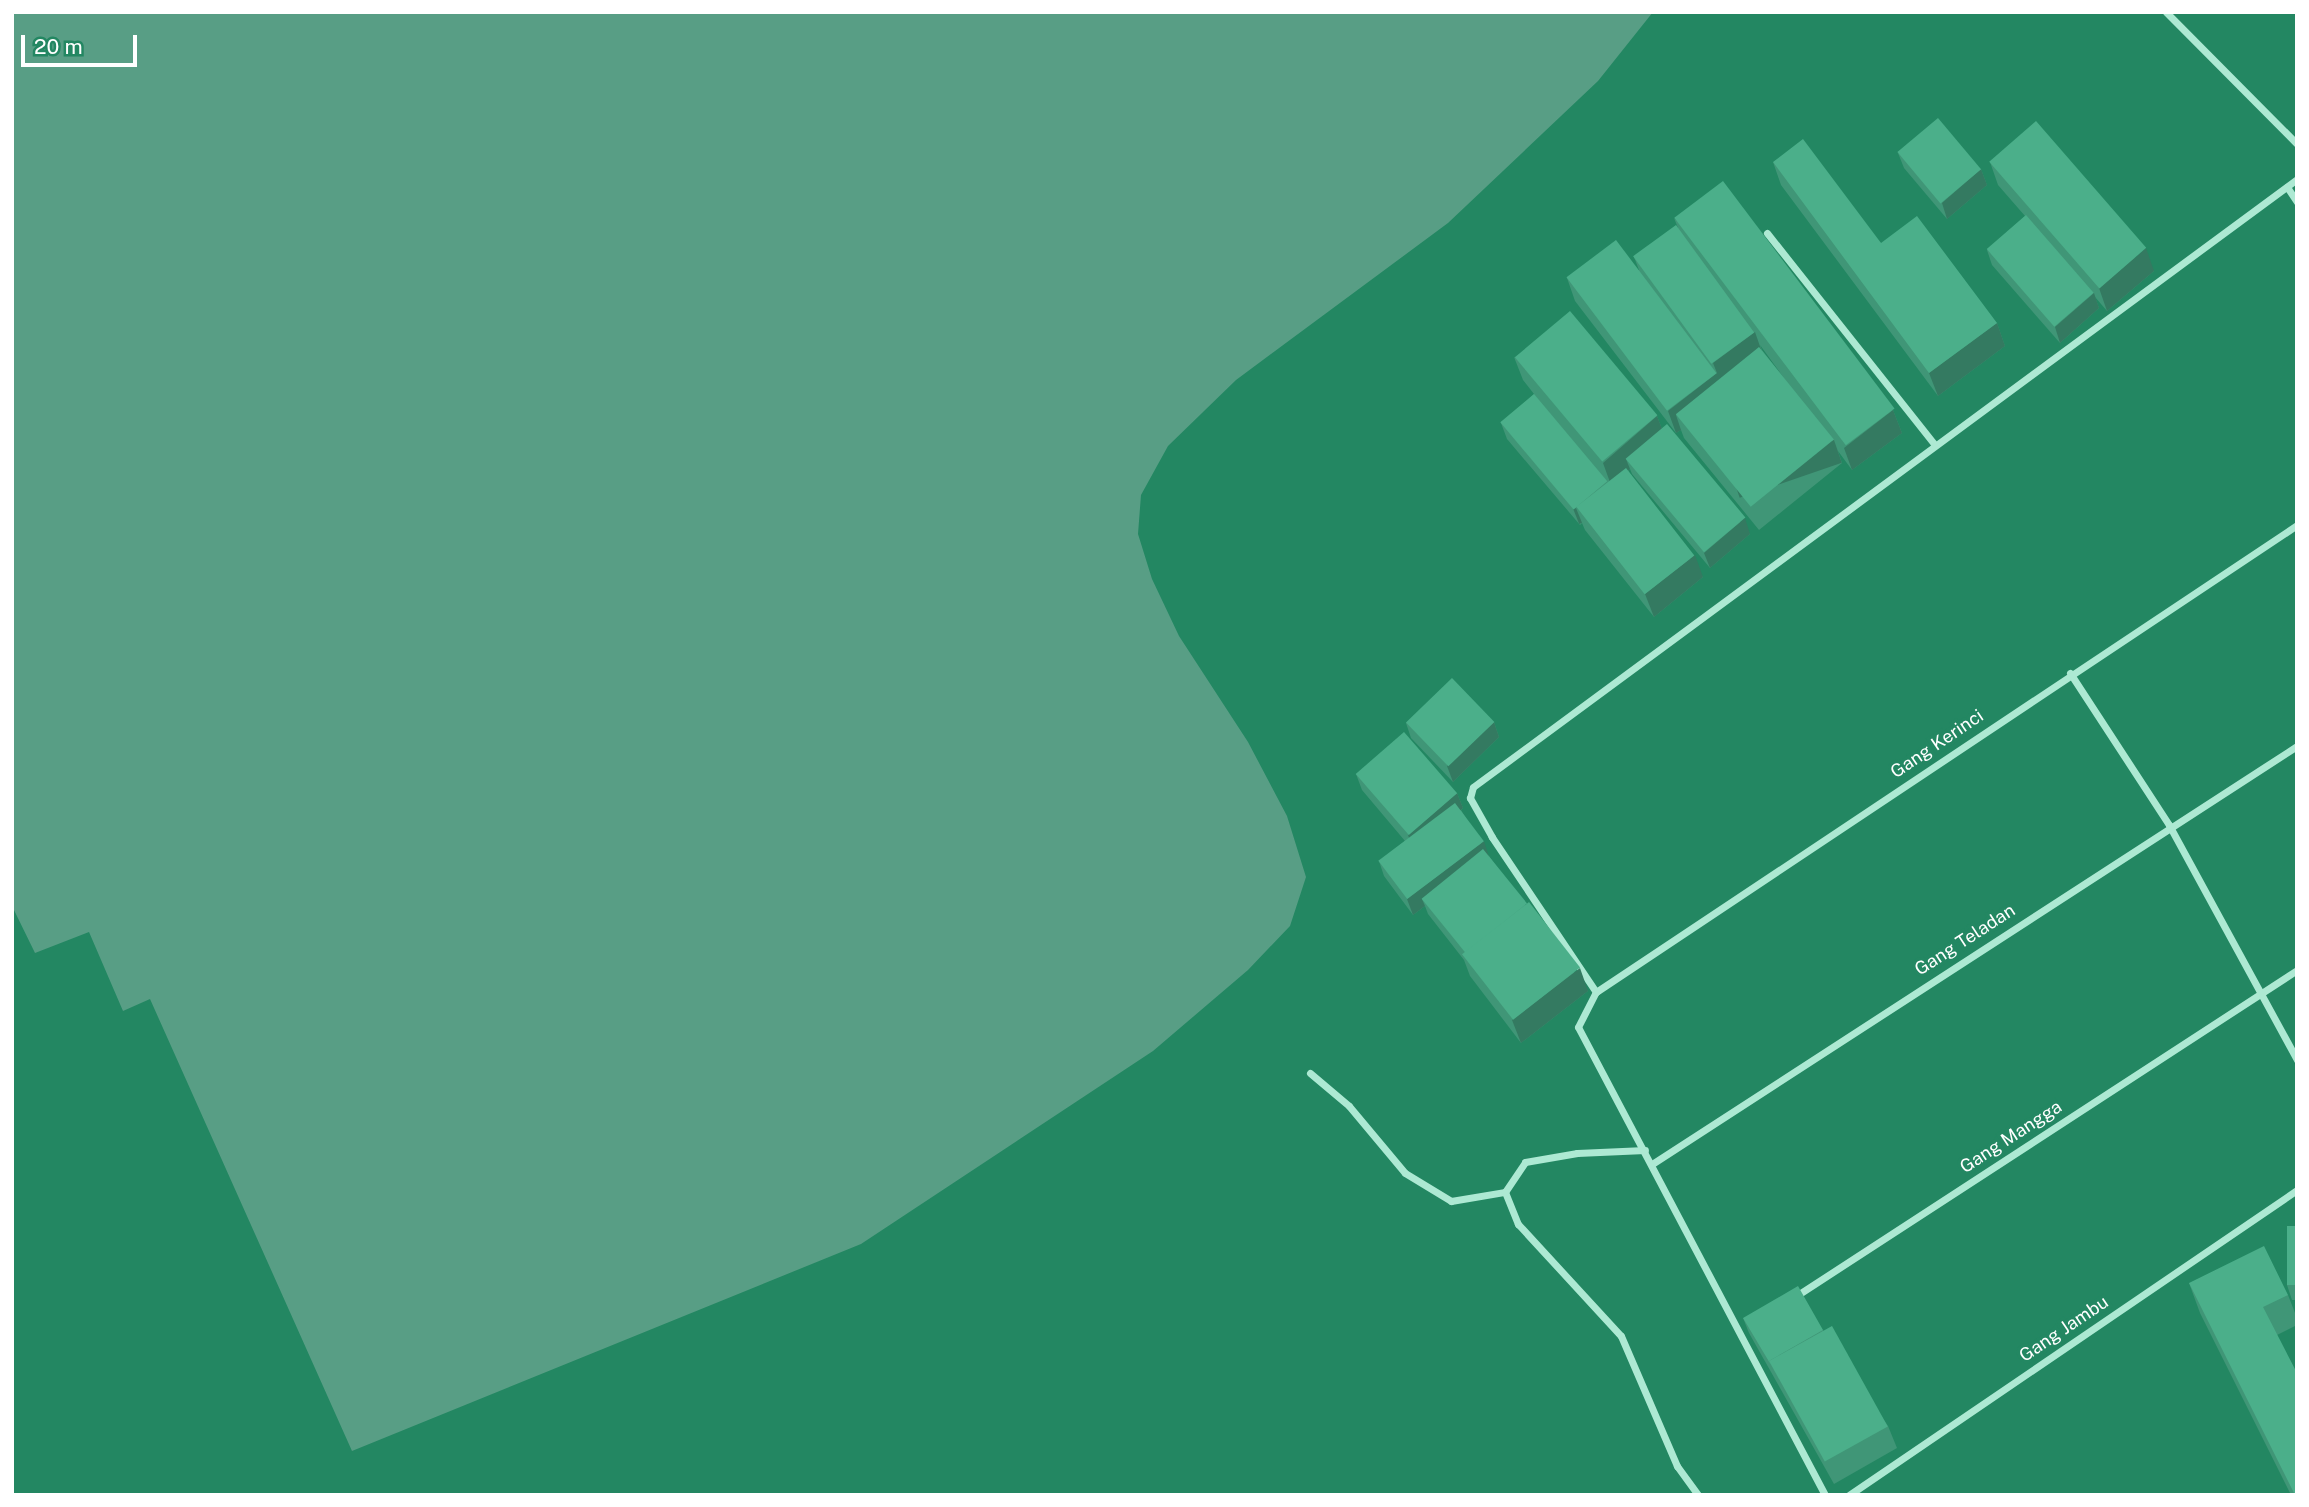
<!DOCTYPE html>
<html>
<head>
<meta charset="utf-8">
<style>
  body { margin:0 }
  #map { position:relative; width:2309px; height:1507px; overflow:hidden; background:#238762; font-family:"Public Sans",sans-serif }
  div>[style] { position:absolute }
  .water>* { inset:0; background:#589e85 }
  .minor>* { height:7px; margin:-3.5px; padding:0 3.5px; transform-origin:3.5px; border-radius:3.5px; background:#ade9d3 }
  .wall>* { inset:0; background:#409677 }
  .shaded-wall>* { inset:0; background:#347a61; transform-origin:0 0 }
  .building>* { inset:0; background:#4baf8a; transform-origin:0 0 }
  span { translate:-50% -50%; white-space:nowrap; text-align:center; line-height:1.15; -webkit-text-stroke:7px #238762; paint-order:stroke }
  .street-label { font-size:18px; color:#fff }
  .frame { position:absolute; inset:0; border:14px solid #fff; pointer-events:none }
  .scale { position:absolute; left:21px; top:35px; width:116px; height:32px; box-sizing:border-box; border:4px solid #fff; border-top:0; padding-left:9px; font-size:21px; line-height:24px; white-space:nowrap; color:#fff; -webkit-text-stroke:5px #238762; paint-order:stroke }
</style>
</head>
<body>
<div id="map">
  <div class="water">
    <div style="clip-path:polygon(12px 12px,1653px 12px,1598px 81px,1448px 223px,1236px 380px,1168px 446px,1141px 495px,1138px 534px,1152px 579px,1179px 636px,1248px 742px,1287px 816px,1306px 877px,1290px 926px,1248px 970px,1153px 1051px,861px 1244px,352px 1451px,150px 999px,123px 1011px,89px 932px,35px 953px,12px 906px)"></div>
  </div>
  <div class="minor">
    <div style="left:2166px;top:12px;width:186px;rotate:45.2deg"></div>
    <div style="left:2287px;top:187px;width:18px;rotate:56deg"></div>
    <div style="left:1767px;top:233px;width:269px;rotate:51.6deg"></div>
    <div style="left:2070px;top:673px;width:181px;rotate:56.9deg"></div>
    <div style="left:2169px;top:825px;width:268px;rotate:61.4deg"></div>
    <div style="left:1596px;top:992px;width:187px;rotate:-123.9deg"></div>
    <div style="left:1492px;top:837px;width:45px;rotate:-119.4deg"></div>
    <div style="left:1470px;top:798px;width:11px;rotate:-75deg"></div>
    <div style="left:1473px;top:787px;width:1024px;rotate:-36.42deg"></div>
    <div style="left:1310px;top:1073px;width:51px;rotate:40.2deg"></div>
    <div style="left:1349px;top:1106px;width:87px;rotate:50.1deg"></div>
    <div style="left:1405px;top:1173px;width:54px;rotate:31.3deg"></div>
    <div style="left:1451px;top:1201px;width:55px;rotate:-9.5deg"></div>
    <div style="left:1505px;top:1192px;width:36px;rotate:-56deg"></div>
    <div style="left:1525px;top:1162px;width:53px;rotate:-9.8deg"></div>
    <div style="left:1577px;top:1153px;width:68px;rotate:-2.5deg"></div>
    <div style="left:1652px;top:1164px;width:769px;rotate:-32.95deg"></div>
    <div style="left:1505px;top:1192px;width:35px;rotate:68deg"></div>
    <div style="left:1518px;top:1224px;width:152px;rotate:47.4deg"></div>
    <div style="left:1621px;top:1336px;width:142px;rotate:66.7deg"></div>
    <div style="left:1677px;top:1466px;width:36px;rotate:54deg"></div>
    <div style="left:1796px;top:1296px;width:598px;rotate:-33.05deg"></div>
    <div style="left:1825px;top:1495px;width:529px;rotate:-117.82deg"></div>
    <div style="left:1578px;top:1027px;width:39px;rotate:-63deg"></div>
    <div style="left:1596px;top:992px;width:842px;rotate:-33.67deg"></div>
    <div style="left:1849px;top:1495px;width:542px;rotate:-34.25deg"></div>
  </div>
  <div class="wall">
    <div style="clip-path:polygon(1898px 153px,1981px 169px,1987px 185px,1947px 219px,1904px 168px)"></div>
    <div style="clip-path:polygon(1773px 162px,1881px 243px,1997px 323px,2005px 346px,1938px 396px,1781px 185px)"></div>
    <div style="clip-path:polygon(1990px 162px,2154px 271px,2107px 311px,2095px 297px,2099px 308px,2060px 343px,1992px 265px,1987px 250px,2025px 216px,1998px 185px)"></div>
    <div style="clip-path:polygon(evenodd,1674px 218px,1893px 410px,1902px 433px,1852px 470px,1838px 451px,1842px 463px,1759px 530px,1684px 438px,1681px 430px,1676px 433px,1575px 301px,1567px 278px,1639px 270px,1634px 257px,1678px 228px,1674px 218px,1760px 345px,1784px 378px,1762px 350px,1760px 345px)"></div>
    <div style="clip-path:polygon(1514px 357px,1657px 416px,1662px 429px,1750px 534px,1710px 568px,1632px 474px,1630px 469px,1628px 471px,1703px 577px,1654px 617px,1585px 530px,1582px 523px,1580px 525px,1507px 439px,1501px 423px,1534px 394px,1523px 380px)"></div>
    <div style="clip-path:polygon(1494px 722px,1499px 737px,1453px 782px,1411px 738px,1406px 723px)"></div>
    <div style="clip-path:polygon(1356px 774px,1457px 793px,1463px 808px,1461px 810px,1489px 856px,1588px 991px,1521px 1043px,1470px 976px,1464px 960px,1428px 914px,1425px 906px,1413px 915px,1384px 876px,1379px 861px,1405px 841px,1362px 790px)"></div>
    <div style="clip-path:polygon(2297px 1226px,2297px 1300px,2292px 1300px,2287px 1285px)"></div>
    <div style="clip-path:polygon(2189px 1283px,2288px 1295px,2297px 1318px,2297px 1325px,2277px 1335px,2297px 1495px,2291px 1495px,2200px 1313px)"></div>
    <div style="clip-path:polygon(1743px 1318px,1823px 1330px,1888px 1426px,1897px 1448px,1834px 1484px,1749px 1333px)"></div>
  </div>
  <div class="shaded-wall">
    <div style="clip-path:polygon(1981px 169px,1987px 185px,1947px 219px,1942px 203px)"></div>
    <div style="clip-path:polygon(2146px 248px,2154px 271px,2107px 311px,2099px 288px)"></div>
    <div style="clip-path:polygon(2094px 293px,2099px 308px,2060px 343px,2055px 327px)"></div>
    <div style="clip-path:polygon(1997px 323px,2005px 346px,1938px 396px,1929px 373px)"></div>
    <div style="clip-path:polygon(1755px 332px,1763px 355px,1676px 415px,1681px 430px,1676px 433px,1668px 411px,1717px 373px,1713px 363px)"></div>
    <div style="clip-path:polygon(1893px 410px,1902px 433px,1852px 470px,1844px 448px)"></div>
    <div style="clip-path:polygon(1657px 416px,1666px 439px,1626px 459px,1630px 469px,1611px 485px,1603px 463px)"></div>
    <div style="left:1834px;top:440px;width:24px;height:108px;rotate:71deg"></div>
    <div style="left:1576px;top:508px;width:16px;height:3px;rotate:68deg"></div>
    <div style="clip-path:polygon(1745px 518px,1750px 534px,1710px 568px,1704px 553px)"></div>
    <div style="clip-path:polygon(1695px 555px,1703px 577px,1654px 617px,1645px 594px)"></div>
    <div style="clip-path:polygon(1494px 722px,1499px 737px,1453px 782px,1447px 766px)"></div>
    <div style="clip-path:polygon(1457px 793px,1463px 808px,1414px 851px,1408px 835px)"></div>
    <div style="clip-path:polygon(1484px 841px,1489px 857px,1422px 899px,1425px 906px,1413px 915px,1407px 899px)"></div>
    <div style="clip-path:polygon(1580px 968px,1588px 991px,1521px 1043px,1512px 1020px)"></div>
  </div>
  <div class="building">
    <div style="left:1938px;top:118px;width:67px;height:53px;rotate:50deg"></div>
    <div style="left:2036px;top:121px;width:168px;height:62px;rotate:49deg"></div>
    <div style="clip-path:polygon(1803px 139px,1881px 243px,1917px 216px,1997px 323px,1929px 373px,1773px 162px)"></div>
    <div style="left:1723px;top:181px;width:285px;height:61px;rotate:53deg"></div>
    <div style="left:2026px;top:215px;width:103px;height:52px;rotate:49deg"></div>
    <div style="left:1676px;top:225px;width:133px;height:53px;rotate:54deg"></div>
    <div style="left:1616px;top:240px;width:167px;height:62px;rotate:53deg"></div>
    <div style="left:1570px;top:311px;width:136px;height:72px;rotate:50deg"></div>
    <div style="left:1759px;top:347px;width:119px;height:107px;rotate:51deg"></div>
    <div style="left:1534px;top:394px;width:114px;height:44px;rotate:50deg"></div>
    <div style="left:1667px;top:424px;width:122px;height:54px;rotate:50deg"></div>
    <div style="left:1626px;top:468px;width:111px;height:63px;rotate:52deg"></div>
    <div style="left:1452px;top:678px;width:61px;height:64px;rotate:46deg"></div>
    <div style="left:1404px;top:732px;width:81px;height:64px;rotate:49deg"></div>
    <div style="left:1455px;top:803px;width:48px;height:96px;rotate:53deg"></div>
    <div style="left:1483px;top:849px;width:70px;height:79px;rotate:51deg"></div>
    <div style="left:1529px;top:902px;width:83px;height:85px;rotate:52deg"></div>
    <div style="left:2287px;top:1226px;width:10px;height:59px"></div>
    <div style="clip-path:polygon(2264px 1246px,2288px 1295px,2263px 1307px,2297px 1373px,2297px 1495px,2295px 1495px,2189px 1283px)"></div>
    <div style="clip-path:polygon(1798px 1286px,1823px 1330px,1769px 1361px,1771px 1365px,1743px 1318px)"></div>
    <div style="left:1832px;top:1326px;width:115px;height:72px;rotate:61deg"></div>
  </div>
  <div class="street-label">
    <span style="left:1937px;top:744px;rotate:-34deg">Gang Kerinci</span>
    <span style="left:1965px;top:940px;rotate:-33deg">Gang Teladan</span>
    <span style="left:2011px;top:1137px;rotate:-33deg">Gang Mangga</span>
    <span style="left:2064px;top:1329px;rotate:-34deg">Gang Jambu</span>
  </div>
  <div class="frame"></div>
  <div class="scale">20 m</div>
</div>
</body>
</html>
